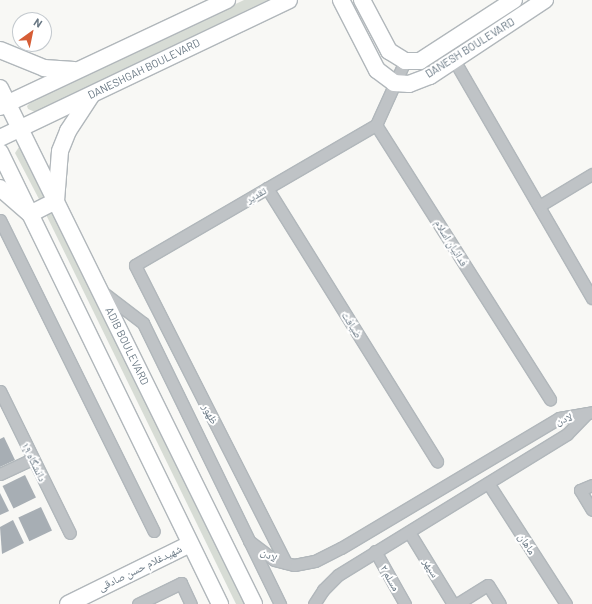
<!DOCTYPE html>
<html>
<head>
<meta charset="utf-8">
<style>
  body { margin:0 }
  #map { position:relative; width:592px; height:604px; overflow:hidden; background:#f8f8f5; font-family:Barlow,"Noto Naskh Arabic",sans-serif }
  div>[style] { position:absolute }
  .green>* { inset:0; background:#d7dcd5; transform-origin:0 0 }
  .building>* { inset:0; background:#a7aeb4; transform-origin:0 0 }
  .roads { filter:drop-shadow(1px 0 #b1b7bb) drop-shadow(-1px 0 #b1b7bb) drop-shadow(0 1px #b1b7bb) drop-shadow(0 -1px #b1b7bb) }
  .street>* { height:11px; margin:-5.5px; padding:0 5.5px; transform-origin:5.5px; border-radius:5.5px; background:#bfc3c6 }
  .secondary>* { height:16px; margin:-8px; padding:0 8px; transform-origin:8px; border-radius:8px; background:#fff }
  span { translate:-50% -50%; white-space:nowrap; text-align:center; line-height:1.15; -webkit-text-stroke:4px #fff; paint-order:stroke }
  .street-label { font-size:11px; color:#697884 }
  .north { position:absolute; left:12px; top:12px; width:40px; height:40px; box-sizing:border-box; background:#fff; border:1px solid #c3c9ce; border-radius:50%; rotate:33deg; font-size:11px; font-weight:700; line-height:16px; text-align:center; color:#697884 }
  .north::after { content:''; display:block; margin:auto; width:14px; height:18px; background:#d65d36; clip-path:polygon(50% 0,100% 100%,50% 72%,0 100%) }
</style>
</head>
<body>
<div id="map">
  <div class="green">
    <div style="clip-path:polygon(244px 0,268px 0,35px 112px,28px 109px,27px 106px,31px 102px)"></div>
    <div style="clip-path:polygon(19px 147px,23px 149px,48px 197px,40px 201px,15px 153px)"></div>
    <div style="left:54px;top:208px;width:440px;height:10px;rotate:64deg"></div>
  </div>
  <div class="building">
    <div style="clip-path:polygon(4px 437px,15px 460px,0 467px,0 439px)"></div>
    <div style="left:25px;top:475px;width:25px;height:25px;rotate:64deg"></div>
    <div style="clip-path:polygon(0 493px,9px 511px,0 515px)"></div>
    <div style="left:41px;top:507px;width:26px;height:25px;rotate:65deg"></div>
    <div style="clip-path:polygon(13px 520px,24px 543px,2px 554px,0 527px)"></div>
  </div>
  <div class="roads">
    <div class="street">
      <div style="left:454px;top:60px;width:275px;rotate:59.9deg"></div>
      <div style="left:405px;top:61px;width:70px;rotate:114.4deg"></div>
      <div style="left:376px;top:125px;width:325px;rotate:57.6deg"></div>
      <div style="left:267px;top:188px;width:322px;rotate:58.1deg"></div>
      <div style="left:539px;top:206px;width:62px;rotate:-31.1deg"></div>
      <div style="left:0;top:220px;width:347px;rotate:63.7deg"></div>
      <div style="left:101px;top:291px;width:53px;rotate:37.3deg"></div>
      <div style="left:143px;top:323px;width:313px;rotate:64deg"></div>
      <div style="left:0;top:391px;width:158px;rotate:63.8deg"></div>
      <div style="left:0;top:474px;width:35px;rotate:-25deg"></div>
      <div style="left:488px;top:483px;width:144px;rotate:57.2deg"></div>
      <div style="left:592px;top:485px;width:13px;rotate:157deg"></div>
      <div style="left:580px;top:490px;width:23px;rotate:59deg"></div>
      <div style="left:409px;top:532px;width:84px;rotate:58.6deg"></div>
      <div style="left:249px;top:541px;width:31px;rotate:37deg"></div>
      <div style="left:274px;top:560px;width:21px;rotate:14deg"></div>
      <div style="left:294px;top:565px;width:21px;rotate:-11deg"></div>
      <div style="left:315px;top:561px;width:29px;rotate:-27deg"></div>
      <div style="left:341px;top:548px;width:254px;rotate:-30.8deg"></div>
      <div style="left:559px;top:418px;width:34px;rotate:-10deg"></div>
      <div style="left:375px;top:551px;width:61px;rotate:60.5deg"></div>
      <div style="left:286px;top:563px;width:334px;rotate:-116.9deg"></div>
      <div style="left:135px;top:265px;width:279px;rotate:-30.2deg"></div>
      <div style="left:138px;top:604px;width:48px;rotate:-26deg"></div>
      <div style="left:181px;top:583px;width:23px;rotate:65deg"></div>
      <div style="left:314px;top:604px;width:17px;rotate:-57deg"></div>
      <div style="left:323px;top:590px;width:21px;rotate:-45deg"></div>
      <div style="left:338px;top:575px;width:269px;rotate:-31.6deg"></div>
      <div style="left:567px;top:434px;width:29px;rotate:-46deg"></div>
      <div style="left:457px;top:604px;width:36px;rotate:-32deg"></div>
      <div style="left:488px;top:585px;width:22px;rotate:58deg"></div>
    </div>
    <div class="secondary">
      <div style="left:341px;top:0;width:79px;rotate:62.8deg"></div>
      <div style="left:377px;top:70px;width:21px;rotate:37deg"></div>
      <div style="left:394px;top:83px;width:15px;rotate:4deg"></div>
      <div style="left:409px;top:84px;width:22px;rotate:-21deg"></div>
      <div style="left:430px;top:76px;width:138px;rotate:-33.5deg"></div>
      <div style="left:362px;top:0;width:58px;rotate:62.1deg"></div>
      <div style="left:389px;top:51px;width:19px;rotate:32deg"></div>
      <div style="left:405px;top:61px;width:15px"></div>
      <div style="left:420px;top:61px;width:112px;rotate:-33deg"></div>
      <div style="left:0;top:50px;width:48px;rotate:22.2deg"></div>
      <div style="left:44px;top:68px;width:30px;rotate:4deg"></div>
      <div style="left:0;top:88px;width:575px;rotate:63.79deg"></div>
      <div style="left:0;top:107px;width:251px;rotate:-25.2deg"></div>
      <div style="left:0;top:138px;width:320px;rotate:-25.5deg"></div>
      <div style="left:0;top:152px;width:503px;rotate:64.05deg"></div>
      <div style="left:0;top:188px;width:40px;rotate:41deg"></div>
      <div style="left:30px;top:214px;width:29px;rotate:-27deg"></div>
      <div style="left:56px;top:201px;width:50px;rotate:-85.4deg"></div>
      <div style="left:60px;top:151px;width:22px;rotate:-68deg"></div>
      <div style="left:68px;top:131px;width:42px;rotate:-56.7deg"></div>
      <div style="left:68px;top:604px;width:136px;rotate:-26.2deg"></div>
    </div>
  </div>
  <div class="street-label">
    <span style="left:470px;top:48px;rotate:-32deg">DANESH BOULEVARD</span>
    <span style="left:144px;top:69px;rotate:-26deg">DANESHGAH BOULEVARD</span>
    <span style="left:256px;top:195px;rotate:-30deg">تقدیر</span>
    <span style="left:451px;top:243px;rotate:58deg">فدائیان اسلام</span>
    <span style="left:352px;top:325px;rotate:58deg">ضیافت</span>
    <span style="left:127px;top:346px;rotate:64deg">ADIB BOULEVARD</span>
    <span style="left:210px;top:414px;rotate:63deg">ظهور</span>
    <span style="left:564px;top:419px;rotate:-17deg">لادن</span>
    <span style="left:34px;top:462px;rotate:64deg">دانشگاه ۱۹</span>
    <span style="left:527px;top:544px;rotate:57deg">ماهان</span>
    <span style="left:269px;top:555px;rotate:31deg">لادن</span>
    <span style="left:140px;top:568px;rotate:-26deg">شهیدغلام حسن صادقی</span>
    <span style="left:431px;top:568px;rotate:59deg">سپهر</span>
    <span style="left:390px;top:578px;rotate:61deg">مسلم ۲</span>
  </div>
  <div class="north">N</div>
</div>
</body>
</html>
